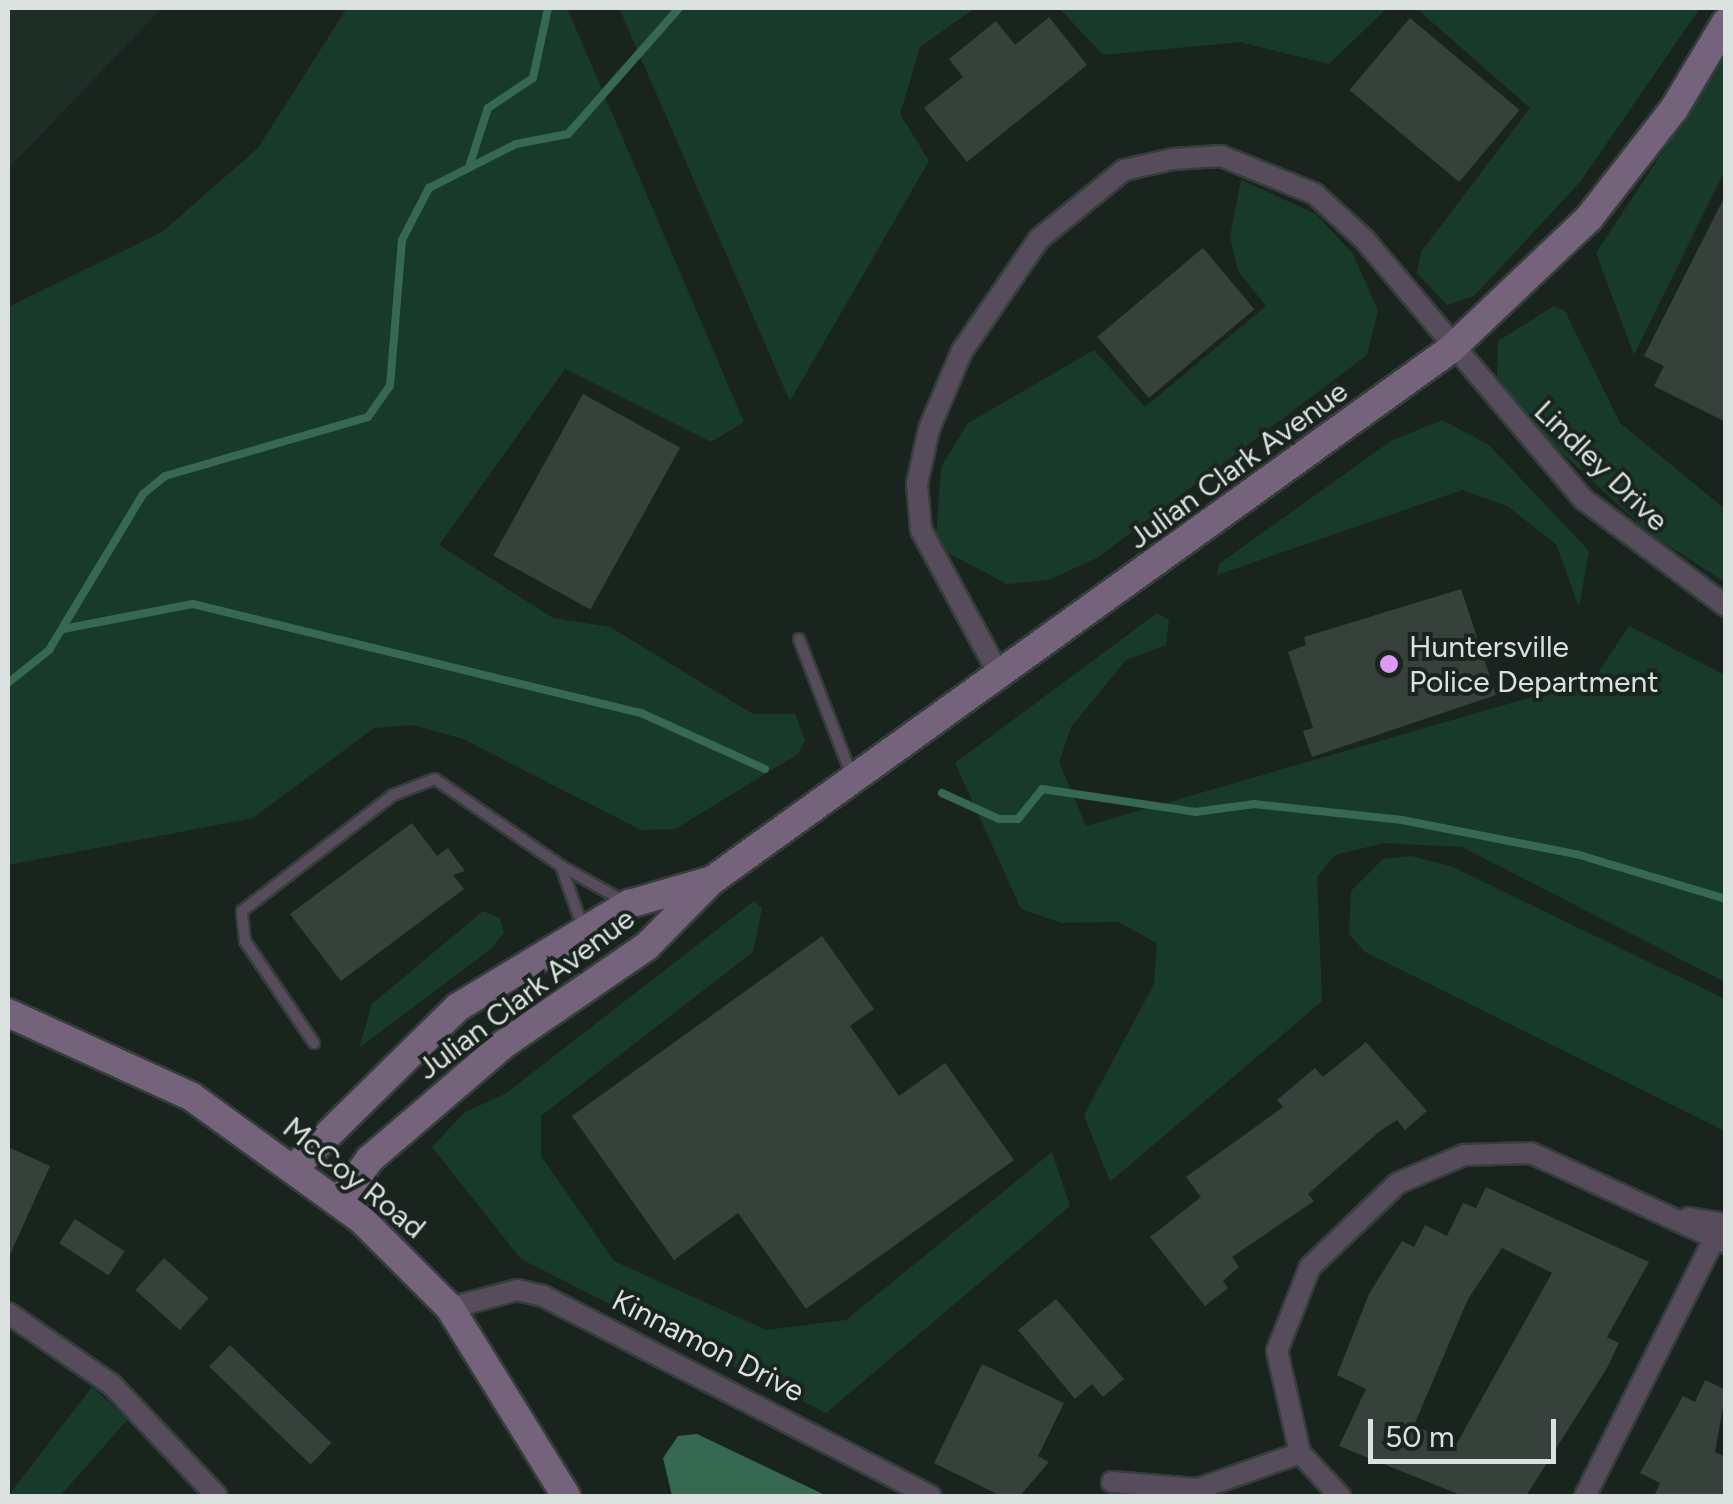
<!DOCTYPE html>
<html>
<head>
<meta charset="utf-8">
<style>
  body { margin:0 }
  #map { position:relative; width:1733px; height:1504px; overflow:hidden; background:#1a241f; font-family:Figtree,sans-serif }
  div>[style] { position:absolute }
  .built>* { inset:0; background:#1d2e26 }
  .green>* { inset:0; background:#183a2b }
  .water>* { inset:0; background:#376852 }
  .stream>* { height:8px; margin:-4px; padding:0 4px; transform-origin:4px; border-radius:4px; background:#376852 }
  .building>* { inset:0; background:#36413b; transform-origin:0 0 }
  .roads { filter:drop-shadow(2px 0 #353e3a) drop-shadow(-2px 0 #353e3a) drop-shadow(0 2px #353e3a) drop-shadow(0 -2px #353e3a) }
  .lane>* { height:10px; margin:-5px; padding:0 5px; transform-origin:5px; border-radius:5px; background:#574c5b }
  .street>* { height:20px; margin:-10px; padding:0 10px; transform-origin:10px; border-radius:10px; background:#574c5b }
  .secondary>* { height:28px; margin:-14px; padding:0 14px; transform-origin:14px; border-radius:14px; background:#75637c }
  .dots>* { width:28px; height:28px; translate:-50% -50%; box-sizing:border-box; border:5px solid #1a241f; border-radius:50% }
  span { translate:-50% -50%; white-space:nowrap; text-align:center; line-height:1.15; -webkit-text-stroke:8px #1a241f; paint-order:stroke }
  .street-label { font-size:30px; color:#dbe1de }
  .poi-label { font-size:30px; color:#dbe1de }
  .left { translate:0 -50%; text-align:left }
  .frame { position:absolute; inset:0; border:10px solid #dbe1de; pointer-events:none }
  .scale { position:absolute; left:1368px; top:1419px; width:188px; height:45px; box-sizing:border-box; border:5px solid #dbe1de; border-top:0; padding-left:12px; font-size:30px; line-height:35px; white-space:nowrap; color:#dbe1de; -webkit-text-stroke:8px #1a241f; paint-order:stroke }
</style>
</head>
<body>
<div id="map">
  <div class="built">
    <div style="clip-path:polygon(8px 8px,162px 8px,8px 169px)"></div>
  </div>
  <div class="green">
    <div style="clip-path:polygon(347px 8px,567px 8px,744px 422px,711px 442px,565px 369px,439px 545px,553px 618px,610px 627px,753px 714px,795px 714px,805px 740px,798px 754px,675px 829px,641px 830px,463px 739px,413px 725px,374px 728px,253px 818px,8px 865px,8px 689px,26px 673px,8px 677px,8px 307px,162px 232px,258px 148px)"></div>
    <div style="clip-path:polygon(619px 8px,975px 8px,920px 47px,900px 114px,929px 161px,790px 401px)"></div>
    <div style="clip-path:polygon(1059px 8px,1387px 8px,1329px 64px,1240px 42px,1103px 55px)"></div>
    <div style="clip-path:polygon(1416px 8px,1700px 8px,1580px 182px,1474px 296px,1447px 305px,1417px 273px,1421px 252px,1530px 108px)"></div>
    <div style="clip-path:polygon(1725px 57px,1725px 170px,1634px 355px,1596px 253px)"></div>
    <div style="clip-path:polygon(1241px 180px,1316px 214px,1353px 254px,1378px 311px,1367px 355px,1097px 558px,1048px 580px,1007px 584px,948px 553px,936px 535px,941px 467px,968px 423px,1094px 350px,1145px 407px,1266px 306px,1238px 271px,1230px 237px)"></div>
    <div style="clip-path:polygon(1554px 306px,1565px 311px,1620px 423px,1725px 509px,1725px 582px,1650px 534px,1549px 441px,1497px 377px,1498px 341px)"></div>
    <div style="clip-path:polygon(1442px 420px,1489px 445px,1589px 551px,1579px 607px,1556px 544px,1507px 506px,1462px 490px,1217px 575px,1219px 564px,1391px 441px)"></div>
    <div style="clip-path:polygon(1157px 613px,1169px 620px,1166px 645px,1126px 660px,1071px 727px,1059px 762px,1086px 826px,1594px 679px,1629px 626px,1725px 675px,1725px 982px,1462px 847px,1384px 843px,1335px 855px,1317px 877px,1322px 1001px,1110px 1182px,1084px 1115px,1154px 984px,1157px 943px,1118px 922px,1062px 923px,1021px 909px,955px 763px)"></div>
    <div style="clip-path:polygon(1411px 856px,1453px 867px,1725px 999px,1725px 1131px,1365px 952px,1349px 934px,1351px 891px,1383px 859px)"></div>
    <div style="clip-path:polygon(754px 901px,762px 908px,753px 952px,541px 1116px,541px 1156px,614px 1261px,766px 1330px,846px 1320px,1052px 1152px,1070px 1206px,826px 1413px,521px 1259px,432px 1147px,465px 1112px,505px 1094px)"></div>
    <div style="clip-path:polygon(483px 911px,500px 918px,504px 933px,491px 949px,359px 1048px,372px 1004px)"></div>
    <div style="clip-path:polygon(92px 1387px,128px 1419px,60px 1496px,8px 1496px)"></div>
  </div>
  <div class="water">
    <div style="clip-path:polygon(697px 1434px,827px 1496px,672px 1496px,663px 1458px,678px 1436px)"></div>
  </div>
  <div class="stream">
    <div style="left:470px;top:164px;width:59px;rotate:-72.2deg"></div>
    <div style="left:488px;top:108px;width:54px;rotate:-33.7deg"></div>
    <div style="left:533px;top:78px;width:72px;rotate:-77.9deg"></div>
    <div style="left:63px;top:629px;width:132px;rotate:-10.9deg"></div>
    <div style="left:193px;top:604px;width:461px;rotate:13.7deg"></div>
    <div style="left:641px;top:713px;width:136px;rotate:24.3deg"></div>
    <div style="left:8px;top:683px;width:53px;rotate:-38.8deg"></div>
    <div style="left:49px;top:650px;width:182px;rotate:-58.9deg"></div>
    <div style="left:143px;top:494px;width:28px;rotate:-39deg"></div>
    <div style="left:165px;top:476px;width:211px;rotate:-16.2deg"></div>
    <div style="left:368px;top:417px;width:38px;rotate:-55deg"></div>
    <div style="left:390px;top:386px;width:146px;rotate:-85.3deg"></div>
    <div style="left:402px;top:240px;width:59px;rotate:-62.6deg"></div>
    <div style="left:429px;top:188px;width:97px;rotate:-26.8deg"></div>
    <div style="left:516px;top:144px;width:53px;rotate:-10.9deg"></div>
    <div style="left:568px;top:134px;width:168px;rotate:-48.6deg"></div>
    <div style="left:942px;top:793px;width:63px;rotate:24.5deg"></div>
    <div style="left:999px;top:819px;width:19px"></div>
    <div style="left:1018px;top:819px;width:38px;rotate:-51deg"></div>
    <div style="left:1042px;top:789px;width:155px;rotate:8.5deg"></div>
    <div style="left:1195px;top:812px;width:60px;rotate:-7.7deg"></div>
    <div style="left:1254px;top:804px;width:149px;rotate:6.2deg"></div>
    <div style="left:1402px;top:820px;width:177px;rotate:11.1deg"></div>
    <div style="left:1576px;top:854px;width:157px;rotate:16.7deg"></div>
  </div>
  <div class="building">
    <div style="clip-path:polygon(1049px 17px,1087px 65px,967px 162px,924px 108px,963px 77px,949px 59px,996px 21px,1015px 45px)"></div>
    <div style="left:1410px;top:18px;width:143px;height:94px;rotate:40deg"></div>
    <div style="clip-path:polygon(1726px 194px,1726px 422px,1654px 386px,1664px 366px,1644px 356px)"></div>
    <div style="left:1203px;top:248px;width:80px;height:138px;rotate:50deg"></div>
    <div style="left:583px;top:394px;width:111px;height:185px;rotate:29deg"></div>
    <div style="clip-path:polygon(1461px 589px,1496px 695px,1312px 757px,1303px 731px,1313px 728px,1288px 652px,1306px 645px,1304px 637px)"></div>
    <div style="clip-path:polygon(412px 823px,437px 856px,448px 848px,465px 871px,453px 875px,464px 889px,341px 981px,290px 914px)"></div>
    <div style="clip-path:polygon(822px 936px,874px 1009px,850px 1026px,899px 1096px,945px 1063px,1014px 1160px,806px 1309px,738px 1213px,674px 1260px,572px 1116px)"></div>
    <div style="clip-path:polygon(1366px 1042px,1427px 1111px,1405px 1130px,1397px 1120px,1380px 1131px,1308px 1194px,1314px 1201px,1232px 1257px,1239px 1267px,1223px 1281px,1228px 1288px,1205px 1306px,1150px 1237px,1201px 1197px,1186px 1177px,1283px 1107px,1277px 1100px,1315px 1068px,1323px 1077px)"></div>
    <div style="clip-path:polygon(8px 1147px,50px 1166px,8px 1259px)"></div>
    <div style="clip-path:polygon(evenodd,1486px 1187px,1649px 1262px,1607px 1337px,1619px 1343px,1607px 1368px,1526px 1496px,1463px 1496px,1339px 1446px,1366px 1389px,1337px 1375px,1369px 1294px,1402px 1241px,1414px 1247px,1425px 1225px,1447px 1236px,1463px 1203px,1476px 1208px,1486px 1187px,1502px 1248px,1552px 1273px,1456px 1445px,1414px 1425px,1468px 1299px,1502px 1248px)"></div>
    <div style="left:75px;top:1219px;width:59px;height:29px;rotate:33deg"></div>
    <div style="left:164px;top:1258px;width:60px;height:43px;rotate:42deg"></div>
    <div style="clip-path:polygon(1056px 1299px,1124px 1379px,1103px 1397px,1092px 1384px,1075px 1399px,1018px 1330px)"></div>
    <div style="left:230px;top:1345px;width:141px;height:30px;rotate:44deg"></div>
    <div style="clip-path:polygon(982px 1364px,1064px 1403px,1038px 1456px,1049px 1462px,1020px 1496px,1001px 1496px,934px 1463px)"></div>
    <div style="clip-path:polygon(1705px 1380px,1726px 1390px,1715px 1452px,1726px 1457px,1726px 1496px,1654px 1496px,1660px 1483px,1640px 1473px,1683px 1396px,1695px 1402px)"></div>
  </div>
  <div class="roads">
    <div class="lane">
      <div style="left:799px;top:639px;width:147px;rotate:68.9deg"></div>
      <div style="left:583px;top:928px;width:66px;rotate:-109.5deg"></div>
      <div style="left:561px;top:866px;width:72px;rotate:29.1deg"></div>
      <div style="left:314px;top:1043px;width:123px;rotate:-124.1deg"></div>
      <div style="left:245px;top:941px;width:30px;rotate:-96deg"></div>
      <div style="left:242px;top:911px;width:190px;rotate:-37.5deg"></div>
      <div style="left:393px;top:795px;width:45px;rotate:-20.9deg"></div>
      <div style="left:435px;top:779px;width:153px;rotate:34.6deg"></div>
    </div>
    <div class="street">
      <div style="left:1000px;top:676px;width:166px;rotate:-118.4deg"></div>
      <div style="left:921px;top:530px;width:46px;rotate:-95deg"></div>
      <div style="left:917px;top:484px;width:56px;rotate:-77.7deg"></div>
      <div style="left:929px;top:429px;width:85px;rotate:-67.1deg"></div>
      <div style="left:962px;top:351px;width:136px;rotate:-55.5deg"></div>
      <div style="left:1039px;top:239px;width:109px;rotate:-39.1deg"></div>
      <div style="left:1124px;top:170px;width:50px;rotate:-12.7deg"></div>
      <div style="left:1173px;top:159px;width:48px;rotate:-3.6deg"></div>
      <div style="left:1221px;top:156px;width:101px;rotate:22deg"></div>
      <div style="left:1315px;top:194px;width:68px;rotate:42.6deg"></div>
      <div style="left:1365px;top:240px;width:339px;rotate:49.9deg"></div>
      <div style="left:1583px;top:499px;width:179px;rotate:36.8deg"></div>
      <div style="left:1688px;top:1218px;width:38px;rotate:9deg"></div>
      <div style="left:450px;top:1308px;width:69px;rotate:-15deg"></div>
      <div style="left:517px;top:1290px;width:27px;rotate:13deg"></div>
      <div style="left:543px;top:1296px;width:436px;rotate:27.3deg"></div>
      <div style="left:8px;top:1313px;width:125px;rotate:34.6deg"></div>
      <div style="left:111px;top:1384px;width:154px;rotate:46.6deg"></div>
      <div style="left:1112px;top:1482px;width:86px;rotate:4.7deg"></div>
      <div style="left:1198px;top:1489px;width:108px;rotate:-19.4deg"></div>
      <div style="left:1340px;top:1496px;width:59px;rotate:-132.9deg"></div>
      <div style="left:1300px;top:1453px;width:105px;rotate:-102.7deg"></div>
      <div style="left:1277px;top:1351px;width:90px;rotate:-68.6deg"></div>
      <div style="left:1310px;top:1267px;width:122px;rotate:-43.7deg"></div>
      <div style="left:1398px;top:1183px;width:72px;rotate:-23deg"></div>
      <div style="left:1464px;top:1155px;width:67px;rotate:-1.7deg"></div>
      <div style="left:1531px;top:1153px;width:215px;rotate:24.8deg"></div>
      <div style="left:1585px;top:1496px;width:288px;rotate:-63.3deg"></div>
    </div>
    <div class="secondary">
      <div style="left:8px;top:1013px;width:202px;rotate:24.5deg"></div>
      <div style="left:192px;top:1097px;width:211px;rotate:35.9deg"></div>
      <div style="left:363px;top:1221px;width:123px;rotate:45deg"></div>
      <div style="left:450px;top:1308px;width:221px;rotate:58.3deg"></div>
      <div style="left:296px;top:1166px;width:227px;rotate:-44.5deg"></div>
      <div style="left:458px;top:1007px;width:200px;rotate:-31.1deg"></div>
      <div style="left:629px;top:904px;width:83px;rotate:-16deg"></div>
      <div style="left:339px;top:1201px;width:52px;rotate:-53.6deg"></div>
      <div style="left:370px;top:1159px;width:177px;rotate:-40.6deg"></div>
      <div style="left:504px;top:1044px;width:173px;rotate:-34.4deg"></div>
      <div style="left:647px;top:946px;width:91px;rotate:-45.4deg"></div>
      <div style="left:711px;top:881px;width:911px;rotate:-35.71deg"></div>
      <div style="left:1451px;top:349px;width:190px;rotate:-43.5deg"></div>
      <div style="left:1589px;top:218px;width:138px;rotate:-52.1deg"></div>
      <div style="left:1674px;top:109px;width:101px;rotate:-59.1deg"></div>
    </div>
  </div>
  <div class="dots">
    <div style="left:1389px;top:664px;background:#dc99f5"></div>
  </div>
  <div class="street-label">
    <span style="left:1238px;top:465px;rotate:-36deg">Julian Clark Avenue</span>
    <span style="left:1601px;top:466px;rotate:44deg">Lindley Drive</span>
    <span style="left:526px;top:994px;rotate:-37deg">Julian Clark Avenue</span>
    <span style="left:354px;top:1178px;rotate:39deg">McCoy Road</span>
    <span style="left:708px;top:1346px;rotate:27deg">Kinnamon Drive</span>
  </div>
  <div class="poi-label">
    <span class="left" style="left:1409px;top:664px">Huntersville<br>Police Department</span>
  </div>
  <div class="frame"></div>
  <div class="scale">50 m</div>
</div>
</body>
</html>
